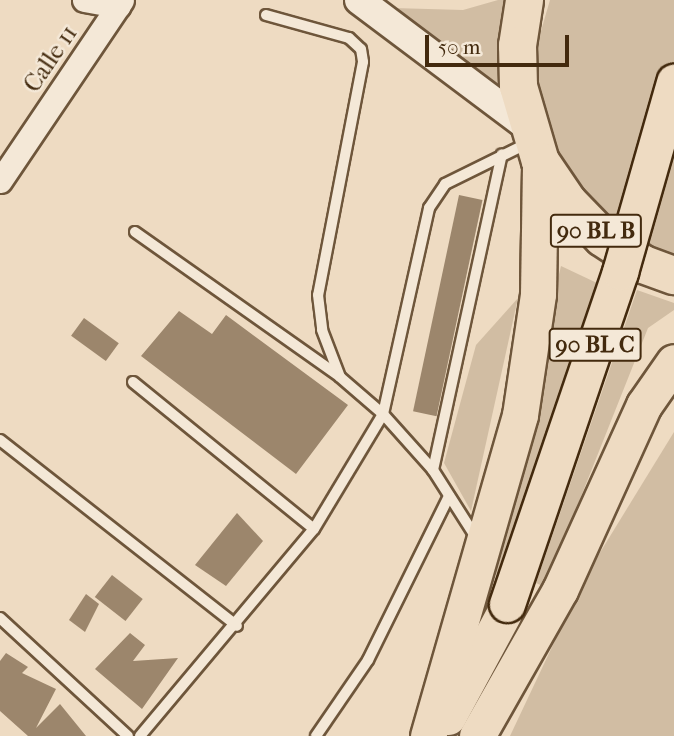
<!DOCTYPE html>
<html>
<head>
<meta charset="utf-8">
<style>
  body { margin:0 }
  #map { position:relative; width:674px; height:736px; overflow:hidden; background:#eedbc2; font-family:"IM FELL French Canon",serif }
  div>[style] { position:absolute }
  .green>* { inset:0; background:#d1bda3 }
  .building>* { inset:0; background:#9c866c; transform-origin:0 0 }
  .roads { filter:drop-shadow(2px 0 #6e563b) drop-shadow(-2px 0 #6e563b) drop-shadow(0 2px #6e563b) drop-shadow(0 -2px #6e563b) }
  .service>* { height:10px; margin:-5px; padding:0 5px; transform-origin:5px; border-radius:5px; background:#f4e8d7 }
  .minor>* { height:23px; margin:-11.5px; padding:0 11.5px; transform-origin:11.5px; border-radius:11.5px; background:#f4e8d7 }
  .tertiary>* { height:28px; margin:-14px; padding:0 14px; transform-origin:14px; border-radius:14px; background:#f4e8d7 }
  .primary>* { height:35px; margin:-17.5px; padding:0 17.5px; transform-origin:17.5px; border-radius:17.5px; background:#eedbc2 }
  .trunk>* { height:37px; margin:-18.5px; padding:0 18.5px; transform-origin:18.5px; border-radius:18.5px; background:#eedbc2 }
  .bridges { filter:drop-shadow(2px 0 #432a0e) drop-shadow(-2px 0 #432a0e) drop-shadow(0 2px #432a0e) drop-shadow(0 -2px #432a0e) }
  .primary-bridge>* { height:35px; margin:-17.5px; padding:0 17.5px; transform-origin:17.5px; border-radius:17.5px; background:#eedbc2 }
  span { translate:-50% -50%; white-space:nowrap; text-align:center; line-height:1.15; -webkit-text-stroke:5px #f4e8d7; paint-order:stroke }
  .shield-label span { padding:2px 5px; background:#f4e8d7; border:2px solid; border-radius:5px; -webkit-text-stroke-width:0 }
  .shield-label { font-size:23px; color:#432a0e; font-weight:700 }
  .street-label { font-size:24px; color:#432a0e }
  .scale { position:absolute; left:425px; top:35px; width:144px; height:32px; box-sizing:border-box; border:4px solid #432a0e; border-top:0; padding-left:9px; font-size:21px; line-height:24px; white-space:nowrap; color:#432a0e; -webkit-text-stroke:5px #f4e8d7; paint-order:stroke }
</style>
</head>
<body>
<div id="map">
  <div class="green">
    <div style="clip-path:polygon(498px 0,512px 0,498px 84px,393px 8px,463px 10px)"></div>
    <div style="clip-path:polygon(550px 0,674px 0,674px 257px,605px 219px,557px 155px,538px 83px,536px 48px)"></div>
    <div style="clip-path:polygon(561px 266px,597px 283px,498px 575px,488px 569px)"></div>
    <div style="clip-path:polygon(637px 290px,674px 303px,674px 310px,648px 328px,545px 587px,536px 583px)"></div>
    <div style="clip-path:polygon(518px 298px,471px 511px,444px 463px,476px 345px)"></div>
    <div style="clip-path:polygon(674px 432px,674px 736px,510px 736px,585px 577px)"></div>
  </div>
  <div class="building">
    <div style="left:459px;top:195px;width:24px;height:221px;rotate:12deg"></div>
    <div style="clip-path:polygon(179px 311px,212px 334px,226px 315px,348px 405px,296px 474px,141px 356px)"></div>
    <div style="left:84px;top:318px;width:43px;height:22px;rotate:36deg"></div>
    <div style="clip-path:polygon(237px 513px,263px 541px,226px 586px,195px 565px)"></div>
    <div style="left:112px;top:575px;width:39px;height:28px;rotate:38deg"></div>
    <div style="clip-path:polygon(86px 594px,99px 604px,85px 632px,69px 620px)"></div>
    <div style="clip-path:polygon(130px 633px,145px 645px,133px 661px,178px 658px,142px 709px,95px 669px)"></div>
    <div style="clip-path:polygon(6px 653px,28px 667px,22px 673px,56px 689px,36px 728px,60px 704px,86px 736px,28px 736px,0 711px,0 661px)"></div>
  </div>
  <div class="roads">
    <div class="service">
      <div style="left:266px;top:15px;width:86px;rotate:15.5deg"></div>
      <div style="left:349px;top:38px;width:16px;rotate:43deg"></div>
      <div style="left:361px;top:49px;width:13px;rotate:81deg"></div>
      <div style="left:363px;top:62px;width:237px;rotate:100.9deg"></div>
      <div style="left:318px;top:295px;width:35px;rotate:83deg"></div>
      <div style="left:322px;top:330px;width:50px;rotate:69deg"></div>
      <div style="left:340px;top:377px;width:57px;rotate:40.7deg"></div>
      <div style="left:383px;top:414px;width:75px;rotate:48.2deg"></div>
      <div style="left:433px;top:470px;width:82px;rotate:57.5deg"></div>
      <div style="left:135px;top:232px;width:250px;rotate:35.2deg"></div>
      <div style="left:133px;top:382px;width:233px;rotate:39.1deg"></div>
      <div style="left:0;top:440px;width:301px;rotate:38.1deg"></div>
      <div style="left:433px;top:470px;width:323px;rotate:-77.7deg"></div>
      <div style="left:0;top:618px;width:174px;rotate:42.7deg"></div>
      <div style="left:140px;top:736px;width:270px;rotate:-50deg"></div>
      <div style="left:314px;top:529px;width:134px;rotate:-59deg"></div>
      <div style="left:383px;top:414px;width:211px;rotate:-77.4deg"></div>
      <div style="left:429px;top:208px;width:29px;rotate:-56deg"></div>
      <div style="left:445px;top:184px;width:95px;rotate:-26.3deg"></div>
      <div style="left:316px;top:736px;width:92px;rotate:-55.6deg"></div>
      <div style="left:368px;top:660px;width:183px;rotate:-63.7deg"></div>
    </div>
    <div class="minor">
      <div style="left:84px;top:0;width:35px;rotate:10deg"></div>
      <div style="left:0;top:181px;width:218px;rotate:-56deg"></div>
    </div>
    <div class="tertiary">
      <div style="left:359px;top:0;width:210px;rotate:36.9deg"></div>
    </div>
    <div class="primary">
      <div style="left:448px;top:717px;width:118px;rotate:-61.7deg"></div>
      <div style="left:428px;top:736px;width:334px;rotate:-74deg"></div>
      <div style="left:520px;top:415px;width:122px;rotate:-81.5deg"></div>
      <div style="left:538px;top:294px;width:133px;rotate:-89.1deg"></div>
      <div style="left:477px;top:736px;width:168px;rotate:-60.4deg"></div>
      <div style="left:560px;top:590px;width:203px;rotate:-65.6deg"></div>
      <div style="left:644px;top:405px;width:52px;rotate:-55.1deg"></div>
    </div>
    <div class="trunk">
      <div style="left:524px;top:0;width:46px;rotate:98.8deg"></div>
      <div style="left:517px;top:45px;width:41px;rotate:88.6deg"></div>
      <div style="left:518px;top:86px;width:78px;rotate:73.7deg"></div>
      <div style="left:540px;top:161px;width:50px;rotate:55.7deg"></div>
      <div style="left:568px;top:202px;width:49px;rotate:45.8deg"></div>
      <div style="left:602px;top:237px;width:49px;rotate:33.4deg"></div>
      <div style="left:643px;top:264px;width:33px;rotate:20deg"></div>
    </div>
  </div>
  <div class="bridges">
    <div class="primary-bridge">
      <div style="left:507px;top:604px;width:351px;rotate:-71.2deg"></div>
      <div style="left:620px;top:272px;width:198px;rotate:-74.1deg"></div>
    </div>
  </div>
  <div class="shield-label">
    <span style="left:596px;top:231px">90 BL B</span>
    <span style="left:595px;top:345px">90 BL C</span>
  </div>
  <div class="street-label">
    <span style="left:51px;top:59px;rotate:-56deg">Calle 11</span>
  </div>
  <div class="scale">50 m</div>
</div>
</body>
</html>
